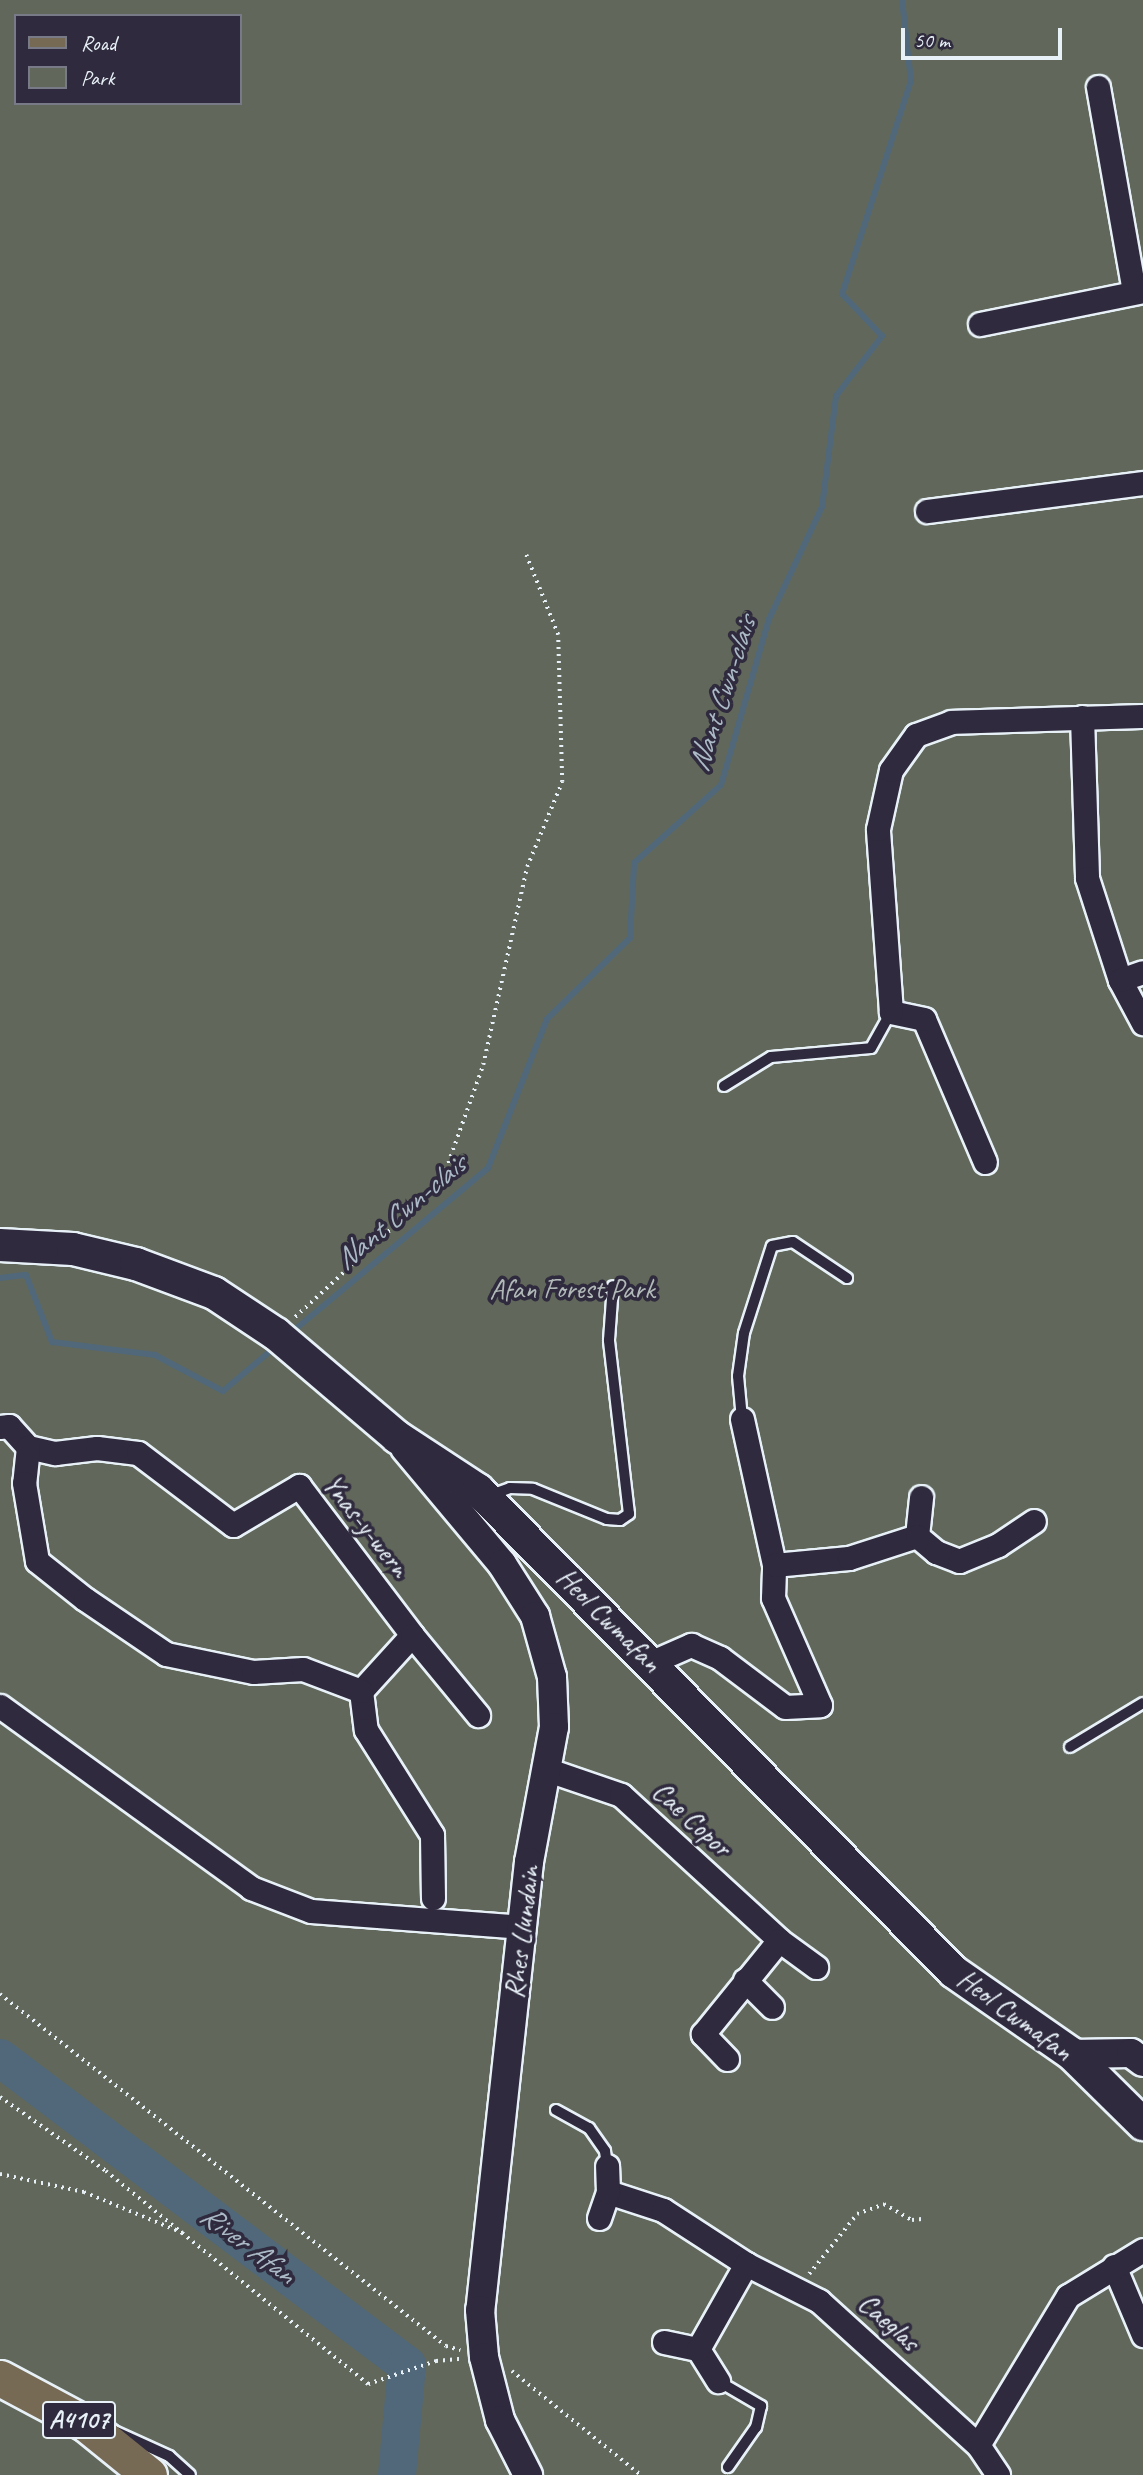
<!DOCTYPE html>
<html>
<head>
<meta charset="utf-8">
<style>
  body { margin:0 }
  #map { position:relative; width:1143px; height:2475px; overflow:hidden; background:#2f2a3d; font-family:Caveat,sans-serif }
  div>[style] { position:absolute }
  .green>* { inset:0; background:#61685b }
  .stream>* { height:6px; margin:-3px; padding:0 3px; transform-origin:3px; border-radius:3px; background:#50687a }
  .river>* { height:38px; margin:-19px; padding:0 19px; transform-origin:19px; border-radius:19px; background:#50687a }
  .path>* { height:3.5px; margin-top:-1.75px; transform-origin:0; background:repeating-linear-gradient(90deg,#e8f1f8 0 2px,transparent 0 7px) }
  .roads { filter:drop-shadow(2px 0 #e8f1f8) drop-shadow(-2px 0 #e8f1f8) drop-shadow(0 2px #e8f1f8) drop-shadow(0 -2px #e8f1f8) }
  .service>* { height:10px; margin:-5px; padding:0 5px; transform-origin:5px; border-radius:5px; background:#2f2a3d }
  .minor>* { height:23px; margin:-11.5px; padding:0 11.5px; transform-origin:11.5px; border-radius:11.5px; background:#2f2a3d }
  .tertiary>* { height:28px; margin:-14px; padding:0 14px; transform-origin:14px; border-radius:14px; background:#2f2a3d }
  .secondary>* { height:32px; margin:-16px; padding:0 16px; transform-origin:16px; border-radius:16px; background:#2f2a3d }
  .primary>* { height:35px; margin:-17.5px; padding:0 17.5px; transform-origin:17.5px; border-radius:17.5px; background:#766a54 }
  span { translate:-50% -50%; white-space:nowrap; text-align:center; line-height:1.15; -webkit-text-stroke:7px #2f2a3d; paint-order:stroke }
  .shield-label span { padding:2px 5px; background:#2f2a3d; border:2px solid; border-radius:5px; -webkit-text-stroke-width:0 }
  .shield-label { font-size:26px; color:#e8f1f8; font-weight:700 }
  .park-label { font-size:28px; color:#b2bab9 }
  .street-label { font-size:28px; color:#e8f1f8 }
  .water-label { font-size:30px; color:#abbac6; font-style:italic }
  .legend { position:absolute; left:14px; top:14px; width:228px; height:91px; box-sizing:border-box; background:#2f2a3d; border:2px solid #797a88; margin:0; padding:9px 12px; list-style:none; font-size:21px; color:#e8f1f8 }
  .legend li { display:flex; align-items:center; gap:14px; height:35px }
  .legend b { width:35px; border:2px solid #797a88 }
  .scale { position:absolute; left:901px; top:28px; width:161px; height:32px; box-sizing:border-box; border:4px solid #e8f1f8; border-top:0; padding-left:9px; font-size:21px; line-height:24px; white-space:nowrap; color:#e8f1f8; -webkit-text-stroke:5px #2f2a3d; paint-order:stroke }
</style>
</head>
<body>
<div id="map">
  <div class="green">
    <div style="clip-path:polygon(evenodd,0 0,1143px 0,1143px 2475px,0 2475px,0 0,16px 16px,240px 16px,240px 103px,16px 103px,16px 16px)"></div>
  </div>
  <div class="stream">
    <div style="left:0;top:1278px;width:26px;rotate:-7deg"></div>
    <div style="left:26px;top:1275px;width:72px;rotate:68.8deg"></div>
    <div style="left:52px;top:1342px;width:104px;rotate:7.2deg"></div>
    <div style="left:155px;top:1355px;width:77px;rotate:27.9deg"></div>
    <div style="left:223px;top:1391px;width:59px;rotate:-40.2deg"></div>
    <div style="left:298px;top:1327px;width:248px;rotate:-39.9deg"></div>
    <div style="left:488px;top:1168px;width:160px;rotate:-68.4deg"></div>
    <div style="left:547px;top:1019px;width:116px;rotate:-44.3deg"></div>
    <div style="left:630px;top:938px;width:75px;rotate:-86.9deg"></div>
    <div style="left:634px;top:863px;width:117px;rotate:-41.9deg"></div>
    <div style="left:721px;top:785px;width:173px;rotate:-73.9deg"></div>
    <div style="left:769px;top:619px;width:124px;rotate:-64.7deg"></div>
    <div style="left:822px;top:507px;width:112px;rotate:-82.8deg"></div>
    <div style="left:836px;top:396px;width:76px;rotate:-52.5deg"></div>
    <div style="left:882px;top:336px;width:58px;rotate:-133.6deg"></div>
    <div style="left:842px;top:294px;width:224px;rotate:-72.1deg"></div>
    <div style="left:911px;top:81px;width:81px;rotate:-96.3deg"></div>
  </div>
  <div class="river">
    <div style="left:0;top:2058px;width:510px;rotate:37.03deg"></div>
    <div style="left:407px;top:2365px;width:110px;rotate:95.2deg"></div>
  </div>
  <div class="path">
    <div style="left:295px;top:1317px;width:198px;rotate:-42.5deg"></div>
    <div style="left:441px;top:1183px;width:125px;rotate:-70.4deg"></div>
    <div style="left:483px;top:1065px;width:203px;rotate:-77.5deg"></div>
    <div style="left:527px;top:867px;width:92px;rotate:-67.6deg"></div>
    <div style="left:562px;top:782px;width:147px;rotate:-91.6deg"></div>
    <div style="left:558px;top:635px;width:86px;rotate:-111.8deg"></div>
    <div style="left:0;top:1994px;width:568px;rotate:38.28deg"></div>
    <div style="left:446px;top:2346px;width:15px;rotate:16deg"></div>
    <div style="left:0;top:2097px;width:129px;rotate:34.9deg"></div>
    <div style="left:106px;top:2171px;width:338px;rotate:39.1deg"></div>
    <div style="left:368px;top:2384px;width:72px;rotate:-18.7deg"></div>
    <div style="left:436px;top:2361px;width:25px;rotate:-5deg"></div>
    <div style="left:0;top:2174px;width:86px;rotate:12.1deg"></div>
    <div style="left:84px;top:2192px;width:107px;rotate:22.5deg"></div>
    <div style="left:809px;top:2274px;width:77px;rotate:-51.3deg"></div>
    <div style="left:857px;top:2214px;width:29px;rotate:-20deg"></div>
    <div style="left:884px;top:2204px;width:32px;rotate:30deg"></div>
    <div style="left:912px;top:2220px;width:10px;rotate:-6deg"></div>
    <div style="left:512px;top:2371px;width:166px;rotate:38.9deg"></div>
  </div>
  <div class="roads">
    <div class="service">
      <div style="left:724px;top:1086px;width:55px;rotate:-31.7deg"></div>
      <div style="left:771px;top:1057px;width:100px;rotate:-5.1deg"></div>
      <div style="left:871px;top:1048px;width:41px;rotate:-60.9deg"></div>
      <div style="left:742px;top:1419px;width:43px;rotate:-95.3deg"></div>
      <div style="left:738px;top:1376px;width:43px;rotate:-82.1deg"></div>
      <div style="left:744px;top:1333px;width:91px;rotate:-72.2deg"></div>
      <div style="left:772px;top:1246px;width:21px;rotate:-11deg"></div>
      <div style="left:793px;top:1242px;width:65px;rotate:33.7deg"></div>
      <div style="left:491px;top:1495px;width:20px;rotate:-20deg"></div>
      <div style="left:510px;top:1488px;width:23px;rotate:2deg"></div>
      <div style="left:533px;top:1489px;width:80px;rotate:22.1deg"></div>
      <div style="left:607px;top:1519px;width:13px;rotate:4deg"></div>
      <div style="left:620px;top:1520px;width:11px;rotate:-34deg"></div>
      <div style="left:629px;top:1514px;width:175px;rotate:-96.6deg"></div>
      <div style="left:609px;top:1340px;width:54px;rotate:-85.8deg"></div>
      <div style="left:1070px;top:1747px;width:85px;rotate:-31.1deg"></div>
      <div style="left:556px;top:2110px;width:38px;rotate:29deg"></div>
      <div style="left:589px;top:2128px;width:28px;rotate:55deg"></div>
      <div style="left:605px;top:2151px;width:15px;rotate:82deg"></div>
      <div style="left:718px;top:2381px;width:50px;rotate:30.2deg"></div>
      <div style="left:761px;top:2406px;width:22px;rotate:103deg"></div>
      <div style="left:756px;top:2427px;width:49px;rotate:125deg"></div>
      <div style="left:112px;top:2430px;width:63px;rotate:24.5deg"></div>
      <div style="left:169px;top:2456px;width:28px;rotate:42deg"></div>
    </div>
    <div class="minor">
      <div style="left:1098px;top:87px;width:208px;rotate:80deg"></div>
      <div style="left:980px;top:324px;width:166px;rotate:-11.4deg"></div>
      <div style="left:927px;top:511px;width:218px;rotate:-7.4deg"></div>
      <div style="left:1082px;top:717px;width:161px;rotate:88.2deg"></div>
      <div style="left:1087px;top:878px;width:107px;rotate:72.1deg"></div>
      <div style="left:1120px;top:980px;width:49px;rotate:61.9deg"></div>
      <div style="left:1120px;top:980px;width:24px;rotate:-19deg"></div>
      <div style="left:985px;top:1162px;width:155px;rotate:-113.1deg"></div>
      <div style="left:924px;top:1019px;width:34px;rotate:-168deg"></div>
      <div style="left:891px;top:1012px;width:183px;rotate:-94.1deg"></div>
      <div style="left:878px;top:829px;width:60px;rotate:-77.6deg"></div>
      <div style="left:891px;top:770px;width:43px;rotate:-54.5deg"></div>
      <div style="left:916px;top:735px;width:37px;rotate:-20deg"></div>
      <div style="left:951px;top:722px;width:192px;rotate:-1.8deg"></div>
      <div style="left:742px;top:1419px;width:149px;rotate:77.6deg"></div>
      <div style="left:0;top:1427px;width:9px;rotate:-6deg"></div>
      <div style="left:9px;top:1426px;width:28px;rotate:48deg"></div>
      <div style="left:28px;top:1447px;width:28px;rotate:13deg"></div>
      <div style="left:55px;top:1453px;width:42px;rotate:-6.8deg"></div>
      <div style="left:97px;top:1448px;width:41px;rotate:7deg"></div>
      <div style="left:138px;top:1453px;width:119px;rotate:37.2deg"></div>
      <div style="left:233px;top:1525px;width:77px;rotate:-30.6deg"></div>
      <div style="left:299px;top:1486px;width:187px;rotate:52.8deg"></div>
      <div style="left:412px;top:1635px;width:76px;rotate:132.3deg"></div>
      <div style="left:361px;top:1691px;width:39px;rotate:83deg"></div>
      <div style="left:366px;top:1730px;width:124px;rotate:57.8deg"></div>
      <div style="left:432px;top:1835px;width:63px;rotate:89.1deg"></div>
      <div style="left:28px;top:1447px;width:36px;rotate:96deg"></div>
      <div style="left:24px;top:1483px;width:79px;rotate:80.5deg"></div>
      <div style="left:37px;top:1561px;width:61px;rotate:38.4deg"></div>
      <div style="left:85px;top:1599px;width:98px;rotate:34.2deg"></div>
      <div style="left:166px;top:1654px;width:89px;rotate:11.7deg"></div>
      <div style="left:253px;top:1672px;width:50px;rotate:-3.4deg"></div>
      <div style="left:303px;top:1669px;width:62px;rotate:20.8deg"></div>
      <div style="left:917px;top:1536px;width:39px;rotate:-84deg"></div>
      <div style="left:412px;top:1635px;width:104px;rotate:50.5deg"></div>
      <div style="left:652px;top:1662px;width:43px;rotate:-23.6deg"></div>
      <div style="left:691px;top:1645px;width:32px;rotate:24deg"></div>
      <div style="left:720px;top:1658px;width:81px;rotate:37deg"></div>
      <div style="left:785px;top:1707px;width:35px;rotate:-3deg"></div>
      <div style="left:820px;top:1705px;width:117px;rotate:-113.7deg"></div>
      <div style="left:773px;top:1598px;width:33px;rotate:-88deg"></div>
      <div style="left:774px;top:1565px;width:75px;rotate:-5.3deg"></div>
      <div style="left:849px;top:1558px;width:71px;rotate:-17.9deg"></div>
      <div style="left:917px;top:1536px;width:25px;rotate:40deg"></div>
      <div style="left:936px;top:1552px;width:25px;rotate:21deg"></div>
      <div style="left:959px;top:1561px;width:42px;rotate:-22.3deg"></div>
      <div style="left:998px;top:1545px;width:43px;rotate:-33.7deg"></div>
      <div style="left:0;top:1706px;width:310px;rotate:35.9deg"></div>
      <div style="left:251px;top:1888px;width:64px;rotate:21deg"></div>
      <div style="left:311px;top:1911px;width:213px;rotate:4.3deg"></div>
      <div style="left:548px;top:1770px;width:77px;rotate:18.9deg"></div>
      <div style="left:621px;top:1795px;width:214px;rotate:42.5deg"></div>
      <div style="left:779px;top:1940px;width:46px;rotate:36.1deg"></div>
      <div style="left:745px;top:1980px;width:38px;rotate:45deg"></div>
      <div style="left:727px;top:2059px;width:35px;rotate:-134deg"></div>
      <div style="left:703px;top:2034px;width:121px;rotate:-51deg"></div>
      <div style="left:608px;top:2192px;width:58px;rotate:18.1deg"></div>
      <div style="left:663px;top:2210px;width:99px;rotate:33deg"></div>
      <div style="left:746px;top:2264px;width:82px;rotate:26.9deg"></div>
      <div style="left:819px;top:2301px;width:215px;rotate:42.2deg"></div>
      <div style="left:978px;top:2445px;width:36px;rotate:56deg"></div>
      <div style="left:599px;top:2218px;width:28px;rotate:-71deg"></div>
      <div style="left:608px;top:2192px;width:26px;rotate:-92deg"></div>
      <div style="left:1114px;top:2266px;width:75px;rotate:67.2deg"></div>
      <div style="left:664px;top:2342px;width:35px;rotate:12deg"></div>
      <div style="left:698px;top:2349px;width:38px;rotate:58deg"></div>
      <div style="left:698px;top:2349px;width:98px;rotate:-60.5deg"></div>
      <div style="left:978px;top:2445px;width:174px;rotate:-58.9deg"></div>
      <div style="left:1068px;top:2296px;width:88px;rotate:-31.5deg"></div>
    </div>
    <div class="tertiary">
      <div style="left:405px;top:1448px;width:151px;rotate:50.1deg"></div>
      <div style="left:502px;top:1564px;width:62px;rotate:57.6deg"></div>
      <div style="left:535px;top:1616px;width:63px;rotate:74.4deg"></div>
      <div style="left:552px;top:1677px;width:50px;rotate:87.7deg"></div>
      <div style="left:554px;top:1727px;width:137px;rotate:100.5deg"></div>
      <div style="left:529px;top:1862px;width:451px;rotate:96.2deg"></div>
      <div style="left:480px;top:2310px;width:47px;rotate:85.1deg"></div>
      <div style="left:484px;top:2357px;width:65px;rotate:75.7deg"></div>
      <div style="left:500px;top:2420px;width:62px;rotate:63deg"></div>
      <div style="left:1072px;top:2054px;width:59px;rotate:-1deg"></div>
      <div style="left:1131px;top:2053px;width:15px;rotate:37deg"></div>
    </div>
    <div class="secondary">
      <div style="left:0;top:1245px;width:73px;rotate:3.1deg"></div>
      <div style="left:73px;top:1249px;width:65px;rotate:13.4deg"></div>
      <div style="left:136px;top:1264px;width:83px;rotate:20.4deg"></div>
      <div style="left:214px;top:1293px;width:74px;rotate:33.5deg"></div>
      <div style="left:276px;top:1334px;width:159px;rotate:40.4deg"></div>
      <div style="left:397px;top:1437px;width:97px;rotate:33.2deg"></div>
      <div style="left:478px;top:1490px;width:677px;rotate:45.36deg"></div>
      <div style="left:954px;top:1972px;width:144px;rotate:34.8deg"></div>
      <div style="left:1072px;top:2054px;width:100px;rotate:44.6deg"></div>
    </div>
    <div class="primary">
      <div style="left:0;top:2378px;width:98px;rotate:28.1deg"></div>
      <div style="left:86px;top:2424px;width:81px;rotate:39deg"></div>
    </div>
  </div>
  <div class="shield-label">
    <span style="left:79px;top:2420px">A4107</span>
  </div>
  <div class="park-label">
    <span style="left:572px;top:1289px">Afan Forest Park</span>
  </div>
  <div class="street-label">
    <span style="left:366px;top:1526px;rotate:52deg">Ynas-y-wern</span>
    <span style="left:609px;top:1620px;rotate:45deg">Heol Cwmafan</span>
    <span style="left:692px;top:1819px;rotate:43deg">Cae Copor</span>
    <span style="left:522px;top:1932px;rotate:-83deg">Rhes Llundain</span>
    <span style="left:1015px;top:2015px;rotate:36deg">Heol Cwmafan</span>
    <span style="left:889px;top:2322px;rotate:42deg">Caeglas</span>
  </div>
  <div class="water-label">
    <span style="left:722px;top:694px;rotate:-72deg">Nant Cwn-clais</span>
    <span style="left:400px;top:1212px;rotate:-40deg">Nant Cwn-clais</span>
    <span style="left:248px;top:2244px;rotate:37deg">River Afan</span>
  </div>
  <ul class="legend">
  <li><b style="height:9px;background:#766a54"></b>Road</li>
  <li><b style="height:19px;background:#61685b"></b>Park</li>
  </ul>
  <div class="scale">50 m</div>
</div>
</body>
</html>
